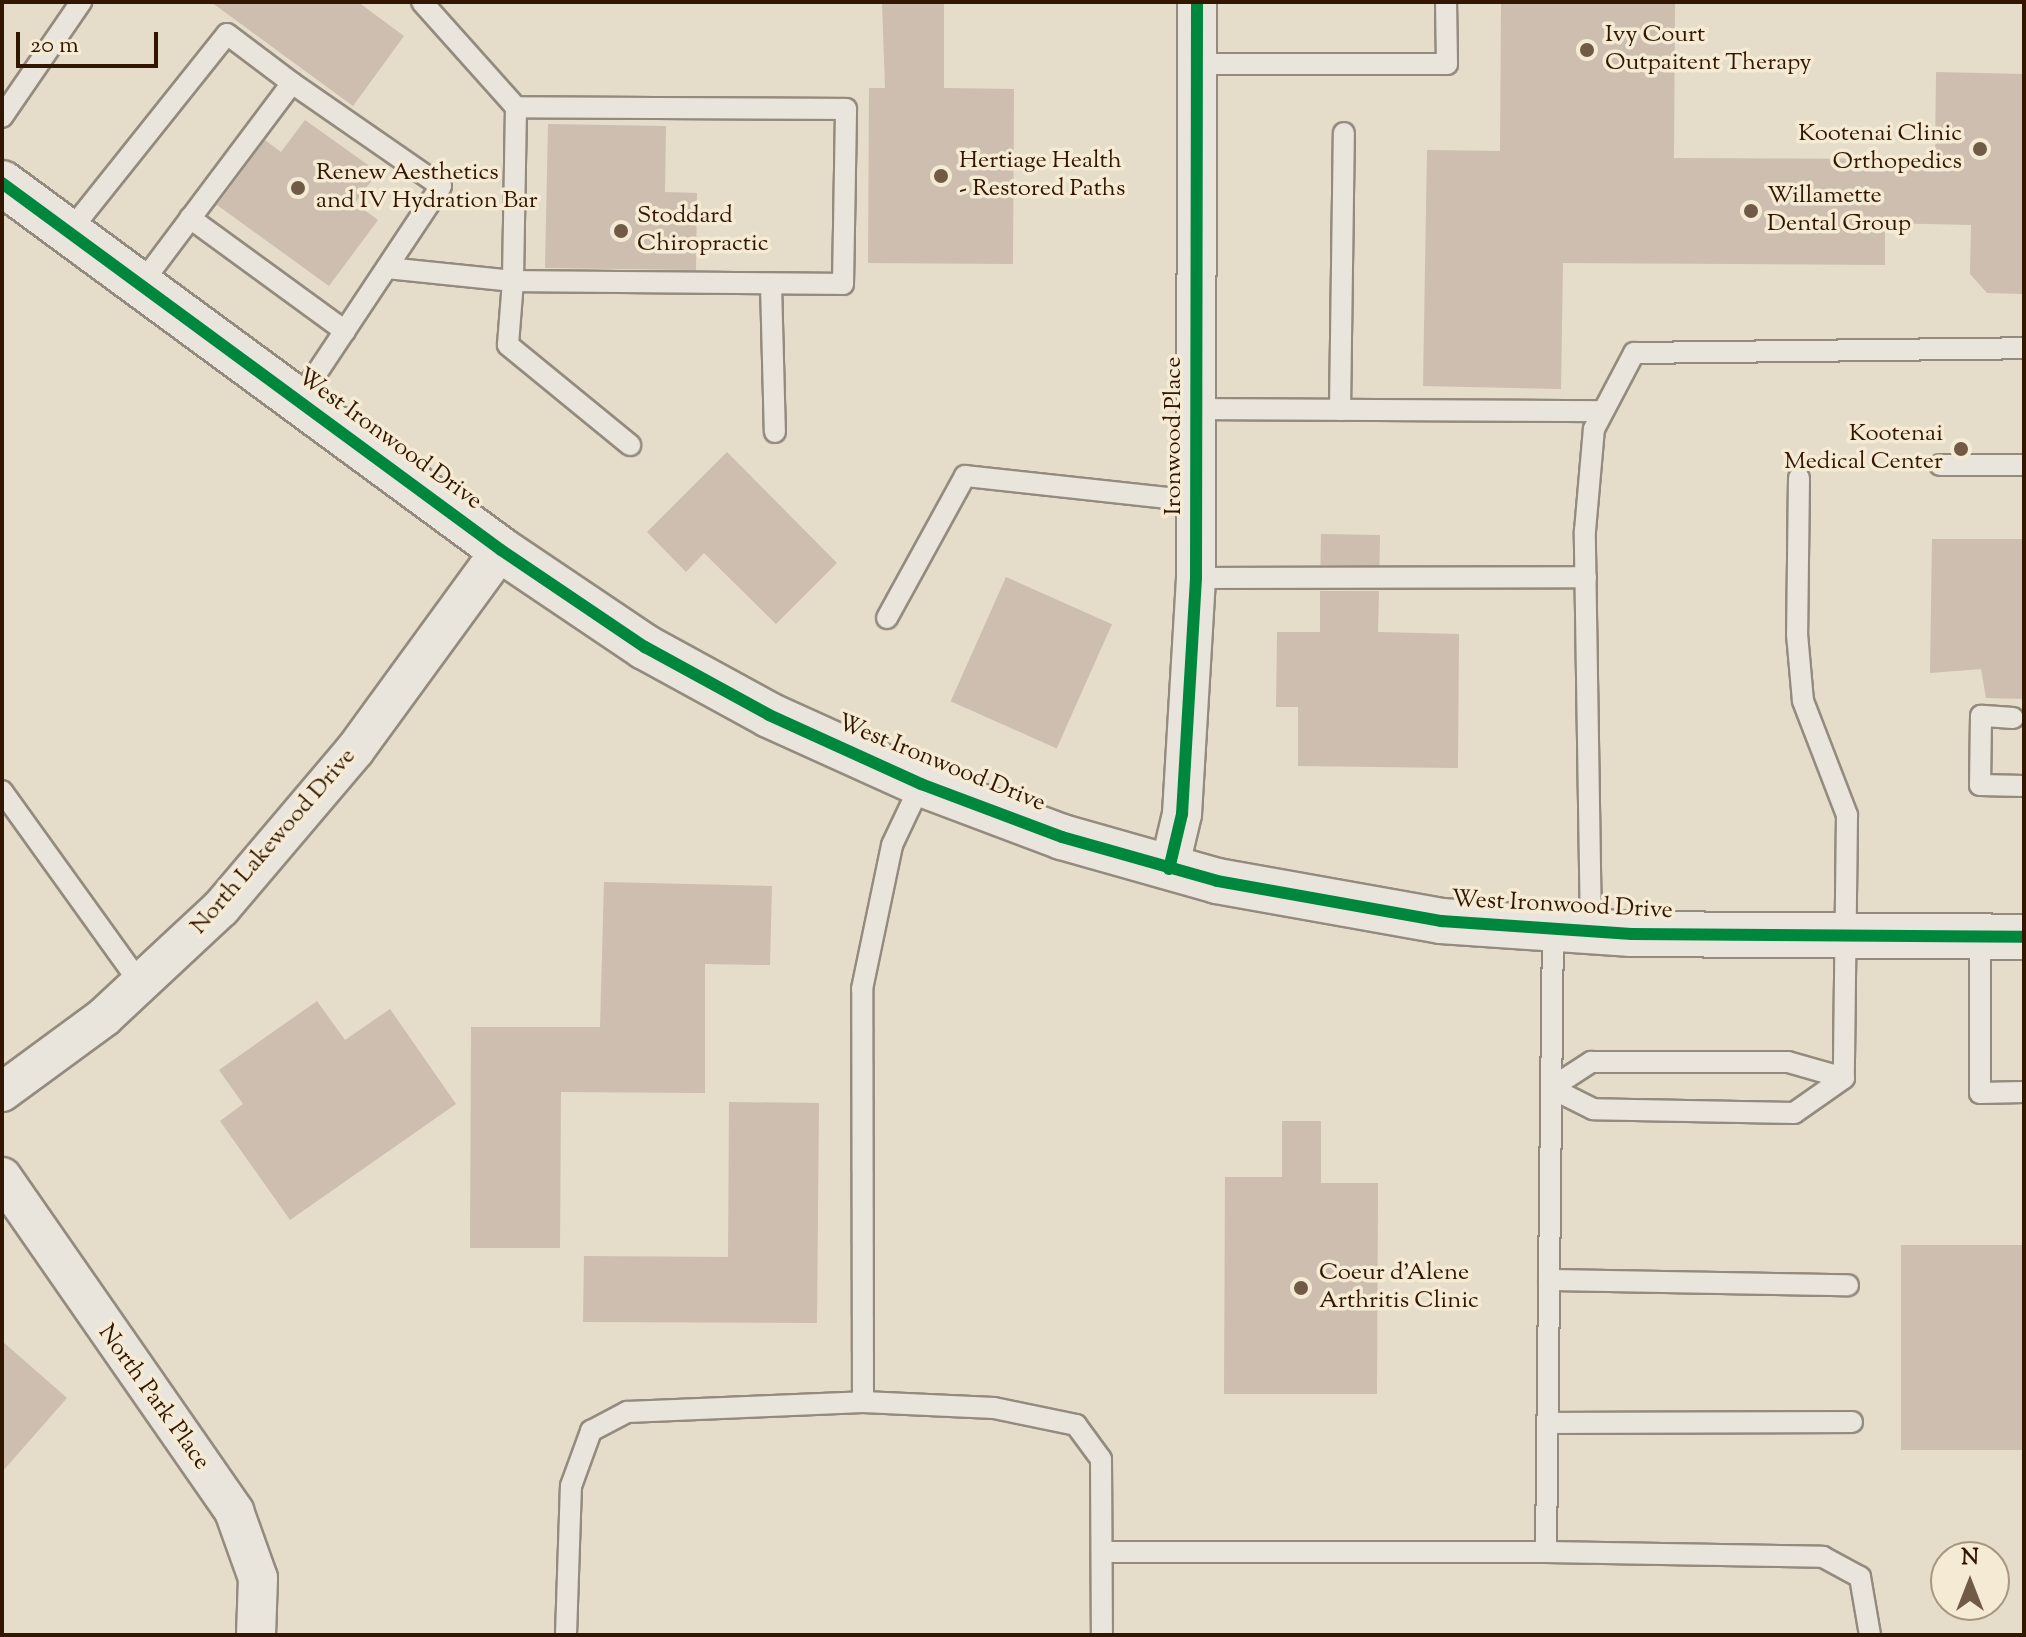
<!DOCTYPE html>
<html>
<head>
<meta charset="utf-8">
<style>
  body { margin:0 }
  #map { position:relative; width:2026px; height:1637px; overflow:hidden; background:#e5dcca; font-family:"Sorts Mill Goudy",serif }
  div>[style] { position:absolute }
  .building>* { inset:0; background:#cdbeaf; transform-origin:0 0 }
  .roads { filter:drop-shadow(2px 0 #948b7e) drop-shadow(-2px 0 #948b7e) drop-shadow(0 2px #948b7e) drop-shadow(0 -2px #948b7e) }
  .lane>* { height:20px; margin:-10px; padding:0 10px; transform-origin:10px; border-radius:10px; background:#eae5dc }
  .street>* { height:38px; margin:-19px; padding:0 19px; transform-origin:19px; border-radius:19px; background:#eae5dc }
  .secondary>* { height:44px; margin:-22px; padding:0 22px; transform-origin:22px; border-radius:22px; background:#eae5dc }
  .cycleway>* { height:12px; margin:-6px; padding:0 6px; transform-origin:6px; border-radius:6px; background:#00873e }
  .dots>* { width:22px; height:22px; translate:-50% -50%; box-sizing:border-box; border:4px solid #f5ebd5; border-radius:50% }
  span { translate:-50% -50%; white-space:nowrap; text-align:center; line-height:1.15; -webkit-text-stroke:7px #f5ebd5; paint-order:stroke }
  .poi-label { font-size:24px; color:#321600 }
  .left { translate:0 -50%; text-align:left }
  .right { translate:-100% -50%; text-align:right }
  .street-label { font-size:24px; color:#321600 }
  .frame { position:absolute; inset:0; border:4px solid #321600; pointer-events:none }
  .north { position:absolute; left:1930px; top:1541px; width:80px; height:80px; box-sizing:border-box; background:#f5ebd5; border:2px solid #a79680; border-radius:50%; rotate:0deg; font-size:22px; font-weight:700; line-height:32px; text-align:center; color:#321600 }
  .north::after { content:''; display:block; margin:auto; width:28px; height:36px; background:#715b47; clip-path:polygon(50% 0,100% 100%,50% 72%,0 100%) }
  .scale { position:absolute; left:16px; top:32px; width:142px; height:36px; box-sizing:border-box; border:4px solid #321600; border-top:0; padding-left:10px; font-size:24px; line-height:28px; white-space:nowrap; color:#321600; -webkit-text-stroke:6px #f5ebd5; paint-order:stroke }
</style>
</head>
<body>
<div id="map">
  <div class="building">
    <div style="clip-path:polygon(211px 2px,358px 2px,404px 36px,353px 106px)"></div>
    <div style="clip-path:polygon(882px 2px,944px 2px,944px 88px,1014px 89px,1013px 264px,868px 263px,869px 88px,885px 88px)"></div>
    <div style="clip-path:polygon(1501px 2px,1675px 2px,1674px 158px,1935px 159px,1936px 72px,2024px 74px,2024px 294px,1987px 293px,1970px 274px,1971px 225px,1885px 223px,1885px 265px,1563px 263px,1561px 389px,1423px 386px,1427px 150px,1500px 151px)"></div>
    <div style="clip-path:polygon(305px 120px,378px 172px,355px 203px,378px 220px,329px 286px,217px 205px,265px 140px,281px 152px)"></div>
    <div style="clip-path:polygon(548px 124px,666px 126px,665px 192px,697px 193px,696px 270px,545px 268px)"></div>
    <div style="clip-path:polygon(727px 452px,837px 563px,776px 624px,704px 553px,686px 572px,647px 532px)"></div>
    <div style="left:1321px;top:534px;width:59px;height:31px;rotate:1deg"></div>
    <div style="clip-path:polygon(1932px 539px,2024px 539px,2024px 699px,1986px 698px,1981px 669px,1930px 673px)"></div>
    <div style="left:1006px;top:577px;width:116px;height:136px;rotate:24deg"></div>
    <div style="clip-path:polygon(1320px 591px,1379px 591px,1378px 632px,1459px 634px,1458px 768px,1298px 766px,1298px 707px,1276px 707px,1277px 632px,1320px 632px)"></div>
    <div style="clip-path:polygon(604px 882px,772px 886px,770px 965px,705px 964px,705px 1093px,561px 1092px,560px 1248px,470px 1248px,471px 1027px,600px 1027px)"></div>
    <div style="clip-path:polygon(317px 1001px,345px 1040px,390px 1009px,456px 1104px,290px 1220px,220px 1121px,243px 1104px,219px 1070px)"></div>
    <div style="clip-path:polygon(729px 1102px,819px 1103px,817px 1323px,583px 1322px,584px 1256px,728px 1257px)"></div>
    <div style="clip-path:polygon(1282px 1121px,1321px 1121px,1321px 1183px,1378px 1183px,1377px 1394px,1224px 1394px,1225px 1177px,1282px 1177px)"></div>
    <div style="left:1901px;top:1245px;width:123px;height:205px"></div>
    <div style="clip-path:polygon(2px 1341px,67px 1398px,2px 1472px)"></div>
  </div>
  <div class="roads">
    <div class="lane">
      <div style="left:422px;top:2px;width:141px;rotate:48.2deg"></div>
      <div style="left:516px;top:107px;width:174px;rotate:91deg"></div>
      <div style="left:513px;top:281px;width:330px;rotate:0.5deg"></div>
      <div style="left:843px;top:284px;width:175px;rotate:-89deg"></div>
      <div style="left:846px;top:109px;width:330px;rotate:-179.7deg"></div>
      <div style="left:1197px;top:64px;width:250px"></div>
      <div style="left:1447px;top:64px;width:62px;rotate:-90.9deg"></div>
      <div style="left:292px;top:83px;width:181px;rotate:34.7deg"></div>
      <div style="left:441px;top:186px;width:257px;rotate:123.6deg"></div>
      <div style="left:2px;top:117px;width:140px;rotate:-55.5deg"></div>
      <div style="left:190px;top:218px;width:192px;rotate:36.1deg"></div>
      <div style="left:69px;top:232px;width:253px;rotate:-51.4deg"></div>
      <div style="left:227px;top:34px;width:81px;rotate:37deg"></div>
      <div style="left:292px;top:83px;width:251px;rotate:126.9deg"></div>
      <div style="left:387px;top:268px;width:127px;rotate:5.9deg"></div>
      <div style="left:513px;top:281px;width:64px;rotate:94.5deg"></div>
      <div style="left:508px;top:345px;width:158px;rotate:39.3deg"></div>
      <div style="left:771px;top:284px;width:148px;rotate:88.5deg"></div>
      <div style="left:1198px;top:409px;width:404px;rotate:0.3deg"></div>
      <div style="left:1340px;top:410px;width:277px;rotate:-89.2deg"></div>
      <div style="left:1940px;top:465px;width:84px"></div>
      <div style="left:1799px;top:478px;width:156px;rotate:90.7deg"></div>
      <div style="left:1797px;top:634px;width:67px;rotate:84.9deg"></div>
      <div style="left:1803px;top:701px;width:122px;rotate:68.9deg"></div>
      <div style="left:1847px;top:815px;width:263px;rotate:90.7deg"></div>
      <div style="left:1196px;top:578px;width:390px;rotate:-0.1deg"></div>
      <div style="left:887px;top:618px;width:162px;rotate:-61.2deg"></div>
      <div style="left:965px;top:476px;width:233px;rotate:6.2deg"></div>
      <div style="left:2013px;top:718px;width:32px;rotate:-176deg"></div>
      <div style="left:1981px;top:716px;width:69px;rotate:90.8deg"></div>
      <div style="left:1980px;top:785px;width:44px;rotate:1.3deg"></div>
      <div style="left:2px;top:791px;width:236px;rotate:54.3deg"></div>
      <div style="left:1591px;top:931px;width:400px;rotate:-90.9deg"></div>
      <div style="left:1585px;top:531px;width:102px;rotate:-85deg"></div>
      <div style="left:1594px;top:429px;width:86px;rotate:-62.2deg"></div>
      <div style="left:1634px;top:353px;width:390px;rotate:-0.7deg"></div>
      <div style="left:1980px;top:937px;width:156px;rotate:90deg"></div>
      <div style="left:1980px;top:1093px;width:44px;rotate:-1.3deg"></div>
      <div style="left:1591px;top:1062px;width:197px"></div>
      <div style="left:1788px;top:1062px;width:58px;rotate:15.9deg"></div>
      <div style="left:1844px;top:1078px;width:61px;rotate:145deg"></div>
      <div style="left:1794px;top:1113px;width:201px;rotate:-178.9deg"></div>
      <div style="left:1593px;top:1109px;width:47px;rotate:-153.4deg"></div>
      <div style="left:1551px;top:1088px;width:48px;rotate:-33deg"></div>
      <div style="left:1549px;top:1280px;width:299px;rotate:1deg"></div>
      <div style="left:863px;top:1402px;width:413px;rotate:-90.1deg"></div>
      <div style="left:862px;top:989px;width:147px;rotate:-78.2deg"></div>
      <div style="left:892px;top:845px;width:68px;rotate:-64.6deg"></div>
      <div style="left:1547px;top:1423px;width:305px;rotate:-0.2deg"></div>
      <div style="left:1106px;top:1552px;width:440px"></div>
      <div style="left:1546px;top:1552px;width:623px;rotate:-89.36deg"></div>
      <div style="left:1546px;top:1552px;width:277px;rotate:1deg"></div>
      <div style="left:1823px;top:1557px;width:42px;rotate:28.4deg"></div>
      <div style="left:1860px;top:1577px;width:59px;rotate:80.2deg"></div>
      <div style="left:566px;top:1635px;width:149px;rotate:-88.1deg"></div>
      <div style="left:571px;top:1486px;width:59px;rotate:-70deg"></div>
      <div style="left:591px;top:1431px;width:41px;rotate:-27.8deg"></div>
      <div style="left:627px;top:1412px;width:236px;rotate:-2.4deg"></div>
      <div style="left:863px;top:1402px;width:131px;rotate:2.6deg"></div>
      <div style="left:994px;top:1408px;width:84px;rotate:11.7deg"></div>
      <div style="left:1076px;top:1425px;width:42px;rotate:53.7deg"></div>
      <div style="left:1101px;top:1459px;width:176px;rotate:89.7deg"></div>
    </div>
    <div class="street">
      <div style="left:1169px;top:869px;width:57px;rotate:-76.7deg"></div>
      <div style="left:1182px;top:814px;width:236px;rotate:-86.6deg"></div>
      <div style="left:1196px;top:578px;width:576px;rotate:-89.9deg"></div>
      <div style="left:2px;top:1092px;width:127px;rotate:-36.3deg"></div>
      <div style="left:104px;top:1017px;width:160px;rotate:-43deg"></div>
      <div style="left:221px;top:908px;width:207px;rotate:-49.7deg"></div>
      <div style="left:355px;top:750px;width:248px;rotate:-53.9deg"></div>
      <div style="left:2px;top:1177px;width:407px;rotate:55.2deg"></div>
      <div style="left:234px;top:1511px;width:71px;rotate:70.3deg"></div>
      <div style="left:258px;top:1578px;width:57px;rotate:92deg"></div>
    </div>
    <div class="secondary">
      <div style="left:2px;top:183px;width:619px;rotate:36.33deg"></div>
      <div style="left:501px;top:550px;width:174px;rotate:34deg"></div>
      <div style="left:645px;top:647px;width:141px;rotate:28.7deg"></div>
      <div style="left:769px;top:715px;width:167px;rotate:24.4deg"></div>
      <div style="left:921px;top:784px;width:151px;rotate:20.6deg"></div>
      <div style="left:1062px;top:837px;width:161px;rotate:15.8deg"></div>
      <div style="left:1217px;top:881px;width:228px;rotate:10.1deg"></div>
      <div style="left:1441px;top:921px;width:191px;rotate:3.9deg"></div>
      <div style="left:1632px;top:934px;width:392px;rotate:0.4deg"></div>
    </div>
  </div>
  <div class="cycleway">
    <div style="left:2px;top:183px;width:619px;rotate:36.33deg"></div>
    <div style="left:501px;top:550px;width:174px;rotate:34deg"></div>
    <div style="left:645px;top:647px;width:141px;rotate:28.7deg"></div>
    <div style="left:769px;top:715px;width:167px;rotate:24.4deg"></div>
    <div style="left:921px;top:784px;width:151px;rotate:20.6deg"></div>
    <div style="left:1062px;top:837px;width:161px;rotate:15.8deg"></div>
    <div style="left:1217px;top:881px;width:228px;rotate:10.1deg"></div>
    <div style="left:1441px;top:921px;width:191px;rotate:3.9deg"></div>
    <div style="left:1632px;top:934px;width:392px;rotate:0.4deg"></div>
    <div style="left:1169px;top:869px;width:57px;rotate:-76.7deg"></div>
    <div style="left:1182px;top:814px;width:236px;rotate:-86.6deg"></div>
    <div style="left:1196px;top:578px;width:576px;rotate:-89.9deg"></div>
  </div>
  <div class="dots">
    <div style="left:1587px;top:50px;background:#715b47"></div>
    <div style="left:1980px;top:149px;background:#715b47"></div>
    <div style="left:941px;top:176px;background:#715b47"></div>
    <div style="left:298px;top:188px;background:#715b47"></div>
    <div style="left:1751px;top:211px;background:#715b47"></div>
    <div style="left:621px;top:231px;background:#715b47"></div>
    <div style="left:1961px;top:449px;background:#715b47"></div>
    <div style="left:1301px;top:1288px;background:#715b47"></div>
  </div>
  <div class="poi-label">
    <span class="left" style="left:1605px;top:50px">Ivy Court<br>Outpaitent Therapy</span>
    <span class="right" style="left:1962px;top:149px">Kootenai Clinic<br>Orthopedics</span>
    <span class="left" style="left:959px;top:176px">Hertiage Health<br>- Restored Paths</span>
    <span class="left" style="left:316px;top:188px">Renew Aesthetics<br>and IV Hydration Bar</span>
    <span class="left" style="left:1767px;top:211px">Willamette<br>Dental Group</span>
    <span class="left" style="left:637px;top:231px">Stoddard<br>Chiropractic</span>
    <span class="right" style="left:1943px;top:449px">Kootenai<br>Medical Center</span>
    <span class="left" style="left:1319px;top:1288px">Coeur d'Alene<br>Arthritis Clinic</span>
  </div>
  <div class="street-label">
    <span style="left:1175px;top:436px;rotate:-90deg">Ironwood Place</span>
    <span style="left:389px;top:440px;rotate:36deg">West Ironwood Drive</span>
    <span style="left:941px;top:764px;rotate:22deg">West Ironwood Drive</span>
    <span style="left:274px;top:842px;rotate:-49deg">North Lakewood Drive</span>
    <span style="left:1562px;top:906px;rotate:3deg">West Ironwood Drive</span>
    <span style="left:153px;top:1398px;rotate:54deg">North Park Place</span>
  </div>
  <div class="frame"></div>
  <div class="north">N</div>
  <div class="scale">20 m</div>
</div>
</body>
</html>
